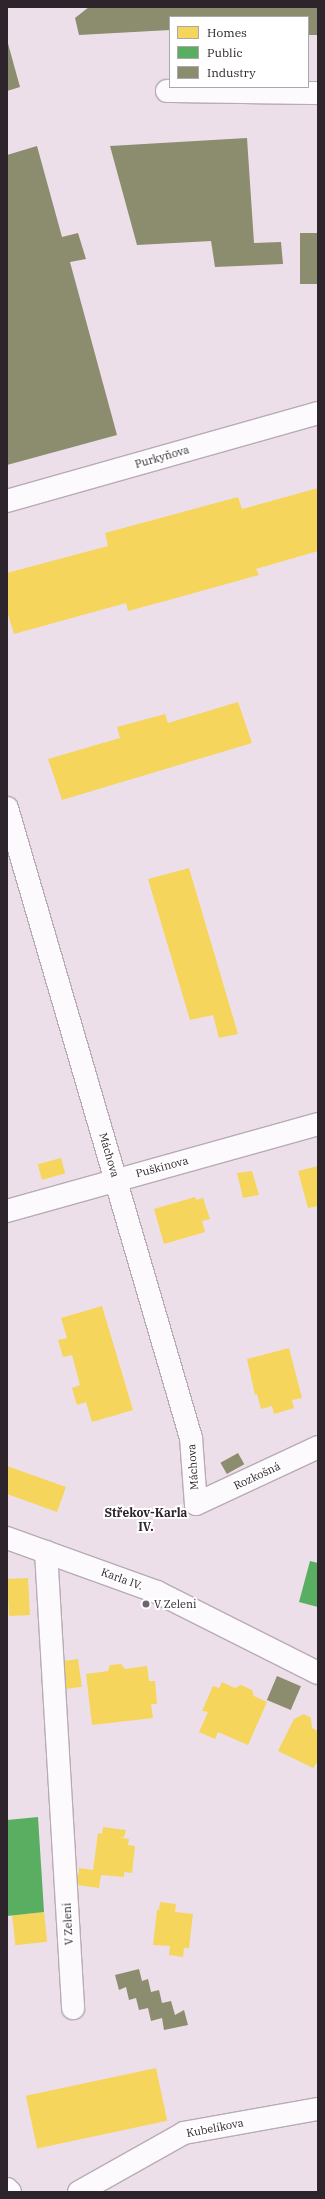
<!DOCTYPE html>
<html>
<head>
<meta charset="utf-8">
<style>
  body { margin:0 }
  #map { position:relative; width:325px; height:2199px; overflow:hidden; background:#ecdfe9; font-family:"IBM Plex Serif",serif }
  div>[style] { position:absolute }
  .homes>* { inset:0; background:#f6d55c; transform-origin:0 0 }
  .public>* { inset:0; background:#5aae61 }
  .industry>* { inset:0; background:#8c8c6e; transform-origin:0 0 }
  .roads { filter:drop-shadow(1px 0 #b7acb4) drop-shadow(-1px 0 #b7acb4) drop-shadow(0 1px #b7acb4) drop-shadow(0 -1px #b7acb4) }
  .minor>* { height:22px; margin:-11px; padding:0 11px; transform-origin:11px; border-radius:11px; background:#fcfafc }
  .dots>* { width:11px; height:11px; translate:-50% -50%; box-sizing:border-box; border:2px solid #fff; border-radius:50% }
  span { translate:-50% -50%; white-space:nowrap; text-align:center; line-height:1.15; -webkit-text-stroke:4px #fff; paint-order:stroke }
  .street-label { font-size:11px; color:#2e252c }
  .poi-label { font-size:11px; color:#2e252c }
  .left { translate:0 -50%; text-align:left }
  .neighbourhood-label { font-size:12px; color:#2e252c; font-weight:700 }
  .frame { position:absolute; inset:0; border:8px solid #2e252c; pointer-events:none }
  .legend { position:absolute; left:169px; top:16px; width:140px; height:72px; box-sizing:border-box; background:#fff; border:1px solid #aba8ab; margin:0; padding:5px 7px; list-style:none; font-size:12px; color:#2e252c }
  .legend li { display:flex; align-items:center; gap:8px; height:20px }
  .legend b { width:20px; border:1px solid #aba8ab }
</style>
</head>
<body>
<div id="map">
  <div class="homes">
    <div style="clip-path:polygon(318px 488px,318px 551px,256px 569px,259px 575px,169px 600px,128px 611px,126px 603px,14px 634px,7px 611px,7px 573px,108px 546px,105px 533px,238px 497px,242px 509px)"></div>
    <div style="clip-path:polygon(238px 702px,252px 743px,62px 800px,48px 759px,120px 738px,117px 727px,165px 714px,168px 723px)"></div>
    <div style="clip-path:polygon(189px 868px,238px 1034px,219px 1038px,213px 1015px,190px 1020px,148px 879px)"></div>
    <div style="left:61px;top:1158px;width:16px;height:24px;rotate:75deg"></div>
    <div style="clip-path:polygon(318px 1166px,318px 1206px,308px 1208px,298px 1171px)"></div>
    <div style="clip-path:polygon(252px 1171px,259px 1195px,243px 1198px,237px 1173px)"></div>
    <div style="clip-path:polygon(195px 1197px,196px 1200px,203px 1198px,210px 1219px,202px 1221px,205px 1232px,164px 1244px,154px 1209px)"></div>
    <div style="clip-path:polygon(102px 1306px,133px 1410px,92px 1422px,86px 1402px,77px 1405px,72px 1388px,80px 1385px,72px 1355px,63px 1357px,58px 1340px,67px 1338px,61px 1318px)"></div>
    <div style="clip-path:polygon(289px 1348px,302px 1398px,292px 1400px,294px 1408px,274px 1414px,272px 1406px,261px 1409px,257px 1394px,255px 1395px,247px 1359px)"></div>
    <div style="clip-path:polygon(7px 1466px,66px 1487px,57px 1512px,7px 1494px)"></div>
    <div style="left:28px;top:1578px;width:37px;height:21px;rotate:87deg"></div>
    <div style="left:78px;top:1659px;width:28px;height:18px;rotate:82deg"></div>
    <div style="clip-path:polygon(121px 1664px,125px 1669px,147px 1666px,149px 1681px,155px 1681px,157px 1704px,151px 1704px,153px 1718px,92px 1725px,86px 1674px,108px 1671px,110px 1665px)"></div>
    <div style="clip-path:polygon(222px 1682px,235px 1688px,241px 1685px,252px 1690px,254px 1696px,267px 1702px,248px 1745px,218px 1732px,215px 1739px,199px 1732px,208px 1712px,202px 1711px,213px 1686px,219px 1688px)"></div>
    <div style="clip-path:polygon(304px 1714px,311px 1718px,312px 1728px,318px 1731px,318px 1761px,313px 1768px,278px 1751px,294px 1719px)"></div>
    <div style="clip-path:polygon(103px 1827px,126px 1830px,124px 1837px,119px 1837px,129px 1839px,128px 1845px,135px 1846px,132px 1873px,124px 1872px,124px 1877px,101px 1875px,99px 1888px,77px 1885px,79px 1868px,93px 1870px,98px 1833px,102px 1834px)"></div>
    <div style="clip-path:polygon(160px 1902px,176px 1904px,175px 1912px,193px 1914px,189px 1948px,184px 1948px,183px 1957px,169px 1955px,170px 1946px,153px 1945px,157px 1910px,159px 1910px)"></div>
    <div style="left:44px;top:1912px;width:30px;height:32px;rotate:84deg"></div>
    <div style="left:156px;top:2068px;width:54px;height:133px;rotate:78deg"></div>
  </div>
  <div class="public">
    <div style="clip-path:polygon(310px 1561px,318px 1563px,318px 1607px,299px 1602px)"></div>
    <div style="clip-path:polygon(38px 1817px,44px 1912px,7px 1916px,7px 1820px)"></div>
  </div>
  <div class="industry">
    <div style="clip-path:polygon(89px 7px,318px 7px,318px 35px,308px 35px,308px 17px,170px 17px,170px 30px,79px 35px,75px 18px)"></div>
    <div style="clip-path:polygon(7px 40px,20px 87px,7px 91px)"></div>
    <div style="clip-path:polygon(247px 138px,254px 243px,281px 242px,283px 264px,215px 267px,211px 241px,137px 245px,110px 146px)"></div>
    <div style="clip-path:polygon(37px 146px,62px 237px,78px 233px,86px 259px,70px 262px,117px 435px,7px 465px,7px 155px)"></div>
    <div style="left:318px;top:233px;width:51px;height:18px;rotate:90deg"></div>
    <div style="left:238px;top:1453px;width:13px;height:20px;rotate:61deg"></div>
    <div style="left:277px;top:1676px;width:26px;height:26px;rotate:23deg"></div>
    <div style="clip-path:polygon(139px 1969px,142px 1981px,148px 1979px,151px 1992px,159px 1990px,162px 2003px,171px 2001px,175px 2015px,184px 2010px,188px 2025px,164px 2030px,162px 2018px,151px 2021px,148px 2008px,139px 2010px,136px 1998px,129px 2000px,126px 1987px,119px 1990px,115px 1975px)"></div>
  </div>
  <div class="roads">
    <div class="minor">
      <div style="left:167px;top:91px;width:151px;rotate:0.8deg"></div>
      <div style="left:7px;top:501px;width:323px;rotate:-15.8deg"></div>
      <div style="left:7px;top:808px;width:656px;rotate:73.72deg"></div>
      <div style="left:191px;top:1438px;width:66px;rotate:85.7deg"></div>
      <div style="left:196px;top:1504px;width:135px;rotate:-25deg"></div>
      <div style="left:7px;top:1211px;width:323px;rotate:-15.6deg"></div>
      <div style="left:7px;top:1538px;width:159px;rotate:19.8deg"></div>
      <div style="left:157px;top:1592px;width:180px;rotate:26.7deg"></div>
      <div style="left:46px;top:1552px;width:457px;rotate:86.6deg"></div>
      <div style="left:7px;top:2189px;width:4px;rotate:45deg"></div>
      <div style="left:79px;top:2192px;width:120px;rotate:-29.3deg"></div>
      <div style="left:184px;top:2133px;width:136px;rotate:-10.2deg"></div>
    </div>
  </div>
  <div class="dots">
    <div style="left:146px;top:1604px;background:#70666e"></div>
  </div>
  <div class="street-label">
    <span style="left:162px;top:457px;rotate:-16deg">Purkyňova</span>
    <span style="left:109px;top:1155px;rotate:74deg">Máchova</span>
    <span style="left:162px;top:1167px;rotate:-15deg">Puškinova</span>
    <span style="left:193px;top:1467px;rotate:-94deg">Máchova</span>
    <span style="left:257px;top:1476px;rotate:-25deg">Rozkošná</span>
    <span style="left:122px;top:1579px;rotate:20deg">Karla IV.</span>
    <span style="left:68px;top:1924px;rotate:-93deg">V Zeleni</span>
    <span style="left:215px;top:2128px;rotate:-11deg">Kubelíkova</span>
  </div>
  <div class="poi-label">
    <span class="left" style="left:154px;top:1604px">V Zeleni</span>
  </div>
  <div class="neighbourhood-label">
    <span style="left:146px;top:1520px">Střekov-Karla<br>IV.</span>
  </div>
  <div class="frame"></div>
  <ul class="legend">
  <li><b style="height:11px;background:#f6d55c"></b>Homes</li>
  <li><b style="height:11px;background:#5aae61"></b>Public</li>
  <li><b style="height:11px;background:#8c8c6e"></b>Industry</li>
  </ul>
</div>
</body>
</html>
